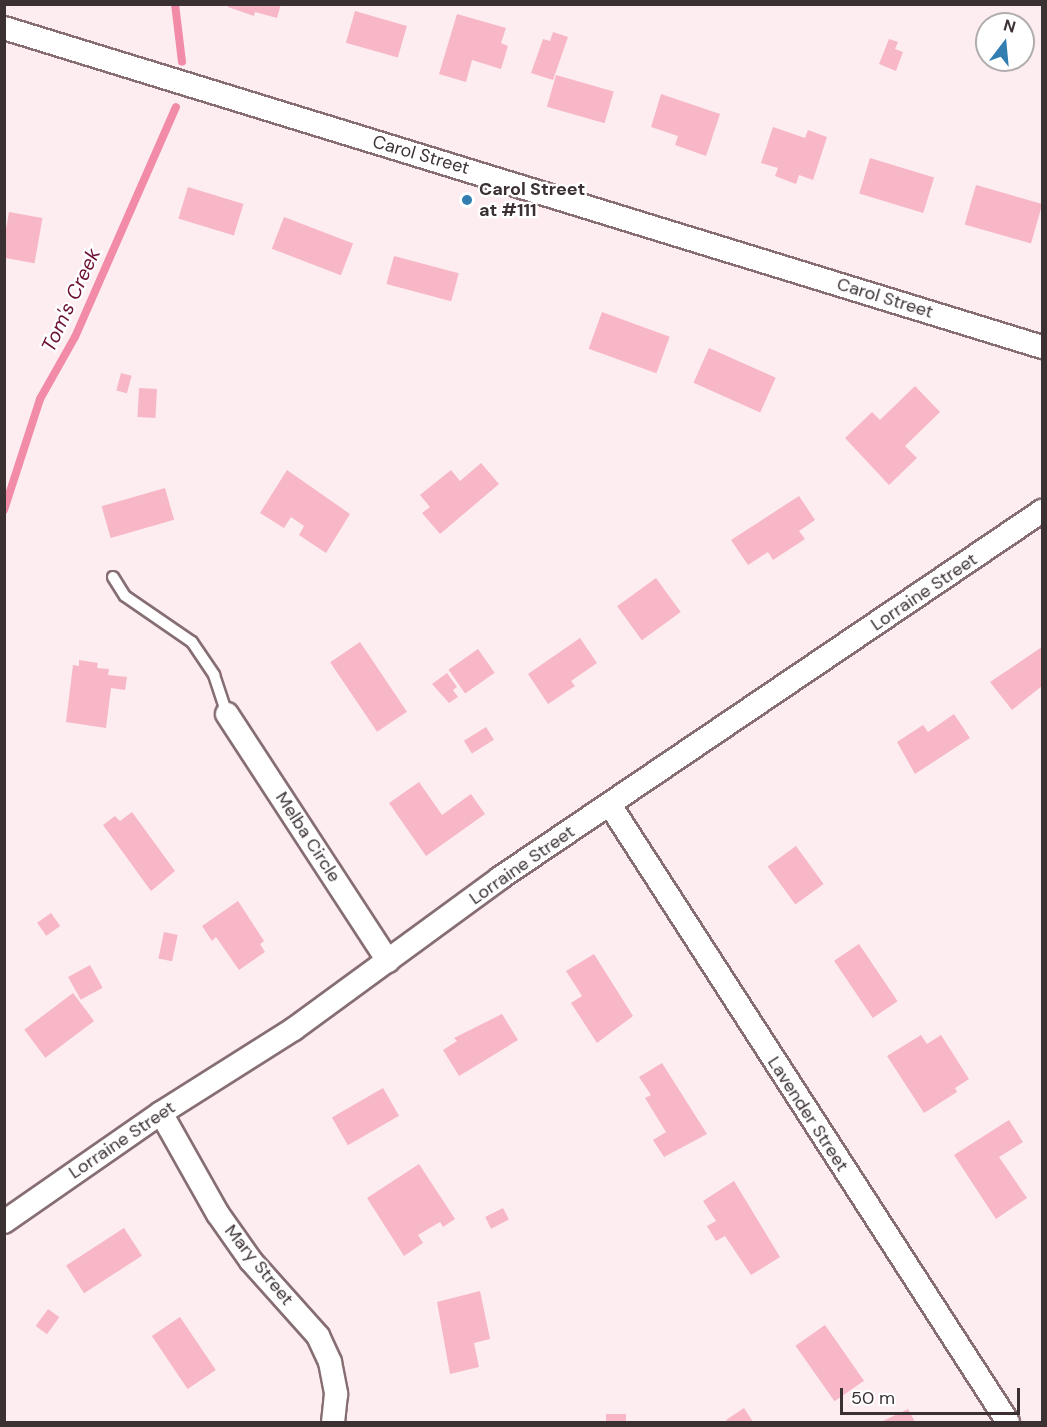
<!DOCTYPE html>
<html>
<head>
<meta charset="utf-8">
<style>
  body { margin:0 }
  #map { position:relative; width:1047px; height:1427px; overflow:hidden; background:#fdedf0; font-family:"DM Sans",sans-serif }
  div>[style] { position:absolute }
  .stream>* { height:8px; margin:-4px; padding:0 4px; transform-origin:4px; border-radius:4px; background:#f28ba8 }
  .building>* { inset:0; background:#f7b7c7; transform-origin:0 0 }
  .roads { filter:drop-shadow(2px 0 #866e73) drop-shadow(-2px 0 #866e73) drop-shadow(0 2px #866e73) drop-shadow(0 -2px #866e73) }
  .lane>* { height:10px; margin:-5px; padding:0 5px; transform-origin:5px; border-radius:5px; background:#fff }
  .street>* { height:22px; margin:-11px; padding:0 11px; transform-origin:11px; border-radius:11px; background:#fff }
  .dots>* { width:16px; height:16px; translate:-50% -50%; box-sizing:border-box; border:3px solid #fff; border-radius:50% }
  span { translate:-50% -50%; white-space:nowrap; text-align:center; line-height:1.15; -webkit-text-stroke:4.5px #fff; paint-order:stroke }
  .street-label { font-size:18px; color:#3b3133 }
  .poi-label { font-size:18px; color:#3b3133; font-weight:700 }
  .left { translate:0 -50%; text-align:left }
  .water-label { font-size:20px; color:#6d1236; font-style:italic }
  .frame { position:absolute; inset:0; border:6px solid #3b3133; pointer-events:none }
  .north { position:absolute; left:975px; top:12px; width:60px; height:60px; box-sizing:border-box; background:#fff; border:2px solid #b1adad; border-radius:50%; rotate:16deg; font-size:16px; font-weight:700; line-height:24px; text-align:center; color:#3b3133 }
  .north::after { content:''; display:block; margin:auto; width:21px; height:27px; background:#337eb1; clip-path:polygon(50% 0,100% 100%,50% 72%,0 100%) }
  .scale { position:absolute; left:840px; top:1388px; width:180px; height:27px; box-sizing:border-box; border:3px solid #3b3133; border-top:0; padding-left:8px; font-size:18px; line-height:21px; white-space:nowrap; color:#3b3133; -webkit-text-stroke:4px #fff; paint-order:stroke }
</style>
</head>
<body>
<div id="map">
  <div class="stream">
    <div style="left:175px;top:4px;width:58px;rotate:83.1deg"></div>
    <div style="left:4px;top:510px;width:117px;rotate:-72deg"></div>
    <div style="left:40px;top:399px;width:71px;rotate:-60.6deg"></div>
    <div style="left:75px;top:337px;width:251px;rotate:-66.3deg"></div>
  </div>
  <div class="building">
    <div style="clip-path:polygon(228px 4px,281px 4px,277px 18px,255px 12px,254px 16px,228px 7px)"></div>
    <div style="left:355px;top:11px;width:54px;height:33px;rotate:16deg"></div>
    <div style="clip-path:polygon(457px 14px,506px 28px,501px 43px,508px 46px,501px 69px,472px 60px,466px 82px,439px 74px)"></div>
    <div style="clip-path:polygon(553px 32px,568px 37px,553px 80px,531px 73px,543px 39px,550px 41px)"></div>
    <div style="clip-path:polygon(889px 39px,898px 42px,895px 49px,903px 52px,896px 71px,879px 64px)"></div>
    <div style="left:556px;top:75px;width:60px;height:33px;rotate:16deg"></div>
    <div style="clip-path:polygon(661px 94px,720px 114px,706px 156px,675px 145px,678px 136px,651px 127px)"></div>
    <div style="clip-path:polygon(773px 127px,805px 138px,808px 130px,827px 137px,813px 180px,799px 175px,796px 184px,775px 176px,778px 168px,761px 163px)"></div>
    <div style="left:870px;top:158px;width:67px;height:37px;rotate:17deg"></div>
    <div style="left:976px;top:185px;width:69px;height:41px;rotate:16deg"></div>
    <div style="left:188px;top:187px;width:58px;height:33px;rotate:17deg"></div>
    <div style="left:9px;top:212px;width:34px;height:46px;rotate:10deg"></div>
    <div style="left:284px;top:217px;width:74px;height:34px;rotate:21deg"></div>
    <div style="left:394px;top:256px;width:67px;height:29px;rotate:15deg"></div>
    <div style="left:602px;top:312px;width:72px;height:39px;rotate:20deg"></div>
    <div style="left:709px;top:348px;width:73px;height:38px;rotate:24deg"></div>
    <div style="left:121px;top:373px;width:11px;height:18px;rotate:15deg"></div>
    <div style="clip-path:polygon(915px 386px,940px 412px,905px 446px,917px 458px,889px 485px,845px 438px,872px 412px,880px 420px)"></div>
    <div style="left:139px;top:388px;width:18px;height:29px;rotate:3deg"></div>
    <div style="clip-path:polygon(481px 463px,499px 484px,440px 534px,422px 513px,430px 507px,420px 495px,451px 470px,460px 481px)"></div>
    <div style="clip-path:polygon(287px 470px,350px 514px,326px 553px,299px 535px,304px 526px,291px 517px,284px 528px,260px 513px)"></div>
    <div style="left:165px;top:488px;width:33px;height:66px;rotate:74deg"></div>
    <div style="clip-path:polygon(799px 496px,815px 520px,799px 531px,805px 539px,773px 560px,768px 552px,748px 565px,731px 540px)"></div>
    <div style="left:656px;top:578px;width:42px;height:48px;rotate:54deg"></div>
    <div style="clip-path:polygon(580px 638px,597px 663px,571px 681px,575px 686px,548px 704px,528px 674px)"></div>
    <div style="left:360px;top:642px;width:84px;height:36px;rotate:56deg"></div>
    <div style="clip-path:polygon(1042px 647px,1042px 686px,1012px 710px,990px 682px)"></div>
    <div style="left:478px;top:649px;width:29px;height:36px;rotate:55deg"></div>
    <div style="clip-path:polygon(79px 660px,98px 663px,97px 668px,109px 669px,108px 675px,127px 677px,125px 690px,111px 688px,106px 728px,66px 722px,73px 665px,79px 666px)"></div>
    <div style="clip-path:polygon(447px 673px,457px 687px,453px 690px,458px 697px,449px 703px,432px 684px)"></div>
    <div style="clip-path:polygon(954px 714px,970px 738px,915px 774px,897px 742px,923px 725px,928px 732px)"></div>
    <div style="left:486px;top:727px;width:15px;height:26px;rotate:58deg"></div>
    <div style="clip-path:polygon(419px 782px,442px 815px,471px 794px,485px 814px,426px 856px,389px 803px)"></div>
    <div style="clip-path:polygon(132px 812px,175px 871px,151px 891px,103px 825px,115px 816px,120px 821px)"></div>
    <div style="left:796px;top:846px;width:47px;height:35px;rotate:54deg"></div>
    <div style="clip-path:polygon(238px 901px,264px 941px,260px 944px,265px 952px,239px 970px,216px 937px,212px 941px,202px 926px)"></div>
    <div style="left:51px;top:913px;width:16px;height:17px;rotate:55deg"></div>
    <div style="left:164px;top:932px;width:14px;height:27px;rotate:12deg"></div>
    <div style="left:859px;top:944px;width:69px;height:30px;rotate:56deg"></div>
    <div style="clip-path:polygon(594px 954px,633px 1016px,597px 1043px,571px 1003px,582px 996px,566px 971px)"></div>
    <div style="left:90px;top:965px;width:26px;height:25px;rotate:61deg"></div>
    <div style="left:73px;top:993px;width:35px;height:61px;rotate:53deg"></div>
    <div style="clip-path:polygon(502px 1014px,518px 1040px,459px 1076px,443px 1050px,457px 1041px,454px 1038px)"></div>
    <div style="clip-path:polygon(921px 1035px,927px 1044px,941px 1035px,969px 1079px,955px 1088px,957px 1092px,924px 1113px,887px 1056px)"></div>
    <div style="clip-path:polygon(662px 1063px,707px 1134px,664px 1157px,653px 1140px,666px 1132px,645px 1098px,651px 1095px,639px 1077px)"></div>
    <div style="left:383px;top:1088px;width:32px;height:59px;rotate:60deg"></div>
    <div style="clip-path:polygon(1009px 1120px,1023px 1142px,999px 1157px,1027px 1198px,996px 1219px,954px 1155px)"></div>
    <div style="clip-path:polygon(419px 1164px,455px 1219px,443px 1227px,440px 1222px,418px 1235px,423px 1243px,404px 1256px,367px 1198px)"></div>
    <div style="clip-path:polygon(734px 1181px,780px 1257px,751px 1275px,725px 1236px,716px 1241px,707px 1226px,716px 1221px,703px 1201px)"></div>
    <div style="left:503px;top:1208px;width:13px;height:20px;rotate:63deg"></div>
    <div style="left:124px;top:1228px;width:33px;height:69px;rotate:57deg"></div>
    <div style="clip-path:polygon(480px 1291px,490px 1339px,474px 1343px,479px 1367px,450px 1374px,437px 1302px)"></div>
    <div style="left:48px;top:1309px;width:14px;height:21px;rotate:36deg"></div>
    <div style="left:180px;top:1317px;width:64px;height:34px;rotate:56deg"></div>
    <div style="left:825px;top:1325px;width:68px;height:36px;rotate:55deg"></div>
    <div style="clip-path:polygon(744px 1408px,753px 1422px,728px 1422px,726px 1420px)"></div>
    <div style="clip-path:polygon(908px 1409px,915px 1422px,881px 1422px)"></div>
    <div style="left:606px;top:1414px;width:20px;height:8px"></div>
  </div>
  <div class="roads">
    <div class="lane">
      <div style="left:113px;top:577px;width:22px;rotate:58deg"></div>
      <div style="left:125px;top:596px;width:81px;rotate:34.5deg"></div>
      <div style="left:192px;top:642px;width:40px;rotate:56deg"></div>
      <div style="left:214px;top:675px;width:41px;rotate:71.6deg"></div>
    </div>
    <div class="street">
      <div style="left:4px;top:28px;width:1086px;rotate:17.08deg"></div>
      <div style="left:227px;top:714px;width:295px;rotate:56.9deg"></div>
      <div style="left:610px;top:805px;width:734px;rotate:57.18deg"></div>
      <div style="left:161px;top:1113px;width:116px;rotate:60.6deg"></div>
      <div style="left:218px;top:1214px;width:57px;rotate:54.9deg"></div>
      <div style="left:251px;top:1261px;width:101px;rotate:48.2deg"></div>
      <div style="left:318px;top:1336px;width:29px;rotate:65deg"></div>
      <div style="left:330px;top:1362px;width:33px;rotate:79deg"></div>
      <div style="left:336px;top:1394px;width:28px;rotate:96deg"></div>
      <div style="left:4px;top:1222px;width:191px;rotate:-34.8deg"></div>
      <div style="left:161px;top:1113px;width:157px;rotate:-32.3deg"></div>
      <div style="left:294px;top:1029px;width:255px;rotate:-36.2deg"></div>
      <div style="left:500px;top:878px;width:655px;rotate:-34.1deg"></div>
    </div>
  </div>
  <div class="dots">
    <div style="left:467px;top:200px;background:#337eb1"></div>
  </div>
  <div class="street-label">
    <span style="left:421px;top:155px;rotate:16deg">Carol Street</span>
    <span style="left:885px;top:298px;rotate:17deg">Carol Street</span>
    <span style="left:924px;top:592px;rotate:-34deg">Lorraine Street</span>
    <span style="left:308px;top:837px;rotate:57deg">Melba Circle</span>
    <span style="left:522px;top:865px;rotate:-35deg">Lorraine Street</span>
    <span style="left:808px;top:1114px;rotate:57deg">Lavender Street</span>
    <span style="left:122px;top:1140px;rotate:-34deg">Lorraine Street</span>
    <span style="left:259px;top:1265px;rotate:51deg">Mary Street</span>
  </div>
  <div class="poi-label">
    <span class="left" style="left:479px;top:200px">Carol Street<br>at #111</span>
  </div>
  <div class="water-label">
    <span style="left:71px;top:300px;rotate:-65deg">Tom's Creek</span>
  </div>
  <div class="frame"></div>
  <div class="north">N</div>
  <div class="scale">50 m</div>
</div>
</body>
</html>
